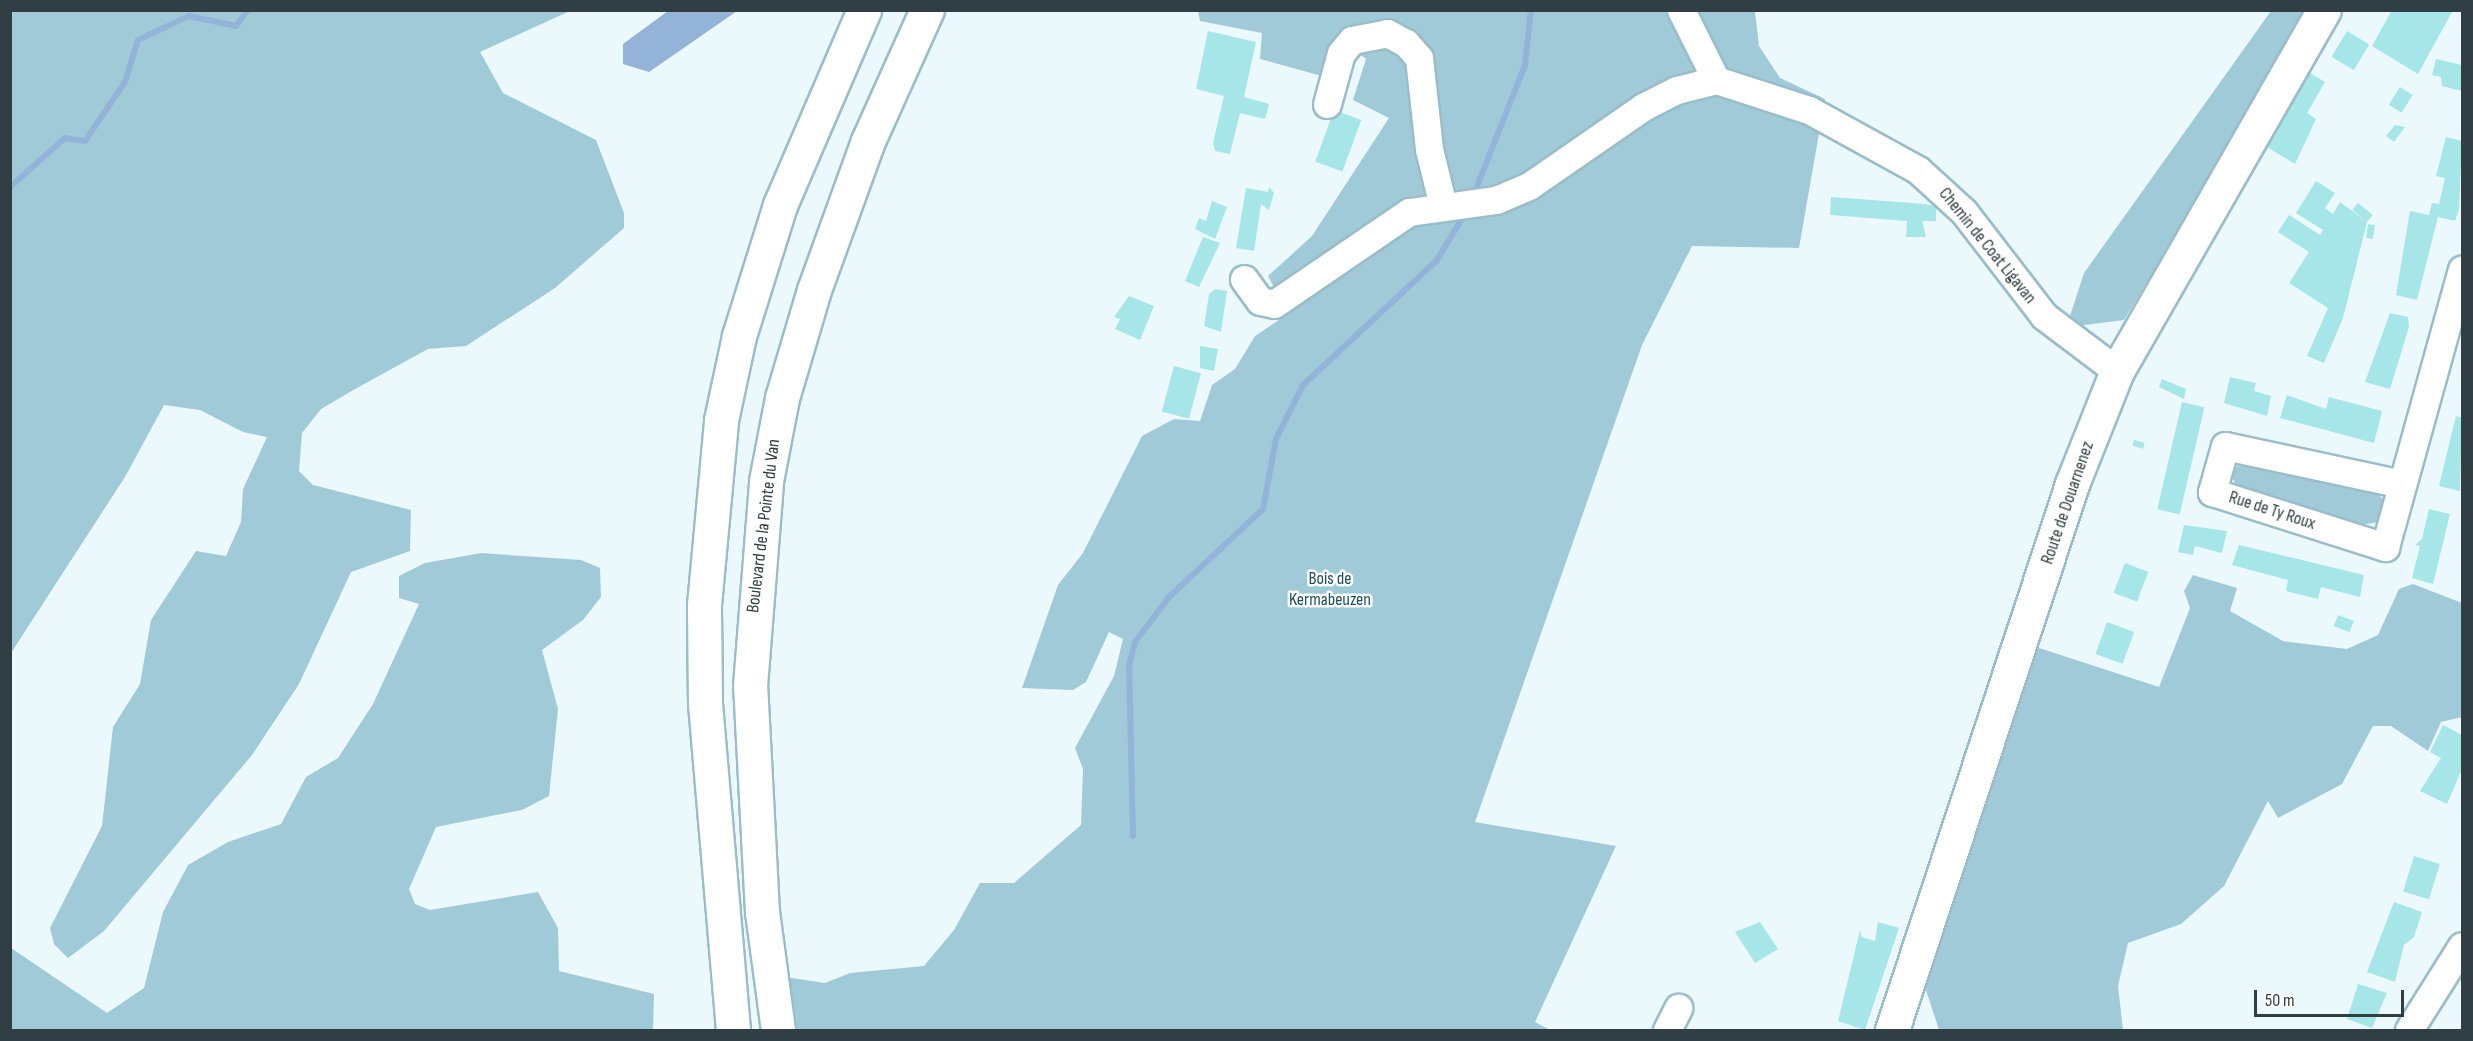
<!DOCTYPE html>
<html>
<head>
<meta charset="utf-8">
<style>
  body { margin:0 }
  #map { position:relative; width:2473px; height:1041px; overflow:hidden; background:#ebf9fd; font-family:"Sofia Sans Condensed",sans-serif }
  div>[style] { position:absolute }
  .green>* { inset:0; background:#a0cad7 }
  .water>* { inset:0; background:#94b3d8 }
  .stream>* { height:6px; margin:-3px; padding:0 3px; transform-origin:3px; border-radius:3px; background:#94b3d8 }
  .building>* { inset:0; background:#a6e5e8; transform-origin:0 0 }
  .roads { filter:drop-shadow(2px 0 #9abdc8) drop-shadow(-2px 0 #9abdc8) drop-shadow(0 2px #9abdc8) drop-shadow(0 -2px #9abdc8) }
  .minor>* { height:27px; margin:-13.5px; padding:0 13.5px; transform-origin:13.5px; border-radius:13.5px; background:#fff }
  .major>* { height:33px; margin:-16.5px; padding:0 16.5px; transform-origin:16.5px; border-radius:16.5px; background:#fff }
  .highway>* { height:33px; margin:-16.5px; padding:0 16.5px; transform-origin:16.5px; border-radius:16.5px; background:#fff }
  span { translate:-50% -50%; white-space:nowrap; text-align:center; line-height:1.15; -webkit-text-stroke:5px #fff; paint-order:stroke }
  .street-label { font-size:18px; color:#313f44 }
  .park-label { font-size:18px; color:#1f505d }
  .frame { position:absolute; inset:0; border:12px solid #313f44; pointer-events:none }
  .scale { position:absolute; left:2254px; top:990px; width:150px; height:27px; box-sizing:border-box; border:3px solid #313f44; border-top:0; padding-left:8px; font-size:18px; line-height:21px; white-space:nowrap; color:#313f44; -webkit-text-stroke:4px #fff; paint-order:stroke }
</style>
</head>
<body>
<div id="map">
  <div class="green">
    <div style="clip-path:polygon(11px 10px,570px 11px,480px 52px,503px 93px,596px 140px,624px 213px,624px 228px,555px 288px,466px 346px,428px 349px,355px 389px,321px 409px,302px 433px,299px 471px,313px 485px,411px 510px,410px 551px,351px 572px,299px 684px,252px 755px,104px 931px,68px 958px,54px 944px,50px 928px,102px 826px,113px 727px,140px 684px,151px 620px,196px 551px,226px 556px,241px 522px,243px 489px,267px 437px,243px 432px,200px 410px,164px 405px,125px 477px,11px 653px)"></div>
    <div style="clip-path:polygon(1198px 11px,1755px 11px,1759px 46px,1780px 78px,1825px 99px,1799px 248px,1692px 246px,1642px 345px,1475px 822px,1616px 846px,1535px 1022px,1550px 1030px,792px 1030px,785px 977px,825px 983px,850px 973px,924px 966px,954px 930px,980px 883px,1014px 883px,1081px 825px,1083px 769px,1075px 748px,1114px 676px,1123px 639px,1109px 632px,1086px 682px,1073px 690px,1022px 688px,1058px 585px,1083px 553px,1142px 436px,1174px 419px,1200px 421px,1212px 385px,1235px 369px,1255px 336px,1288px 314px,1268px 276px,1312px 236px,1389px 118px,1353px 100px,1366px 59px,1344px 42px,1322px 76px,1260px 59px,1262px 33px,1200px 21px)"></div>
    <div style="clip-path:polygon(2271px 11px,2310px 11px,2124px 320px,2077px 326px,2070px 316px,2084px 273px)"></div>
    <div style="clip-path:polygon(2242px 462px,2374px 490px,2386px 502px,2380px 522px,2360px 525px,2237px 487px,2230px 473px)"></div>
    <div style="clip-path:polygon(481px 553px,581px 560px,600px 568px,601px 597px,583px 620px,542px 650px,558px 709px,549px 796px,522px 810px,436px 827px,409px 889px,415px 904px,430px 910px,538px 892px,558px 928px,559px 971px,654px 994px,653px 1030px,11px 1030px,11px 948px,107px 1013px,144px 988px,163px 912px,188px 865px,228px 842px,281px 824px,306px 777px,338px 758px,373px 704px,419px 604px,399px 598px,399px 576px,425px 563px)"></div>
    <div style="clip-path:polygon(2193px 575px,2237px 588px,2230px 611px,2283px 641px,2347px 649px,2378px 635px,2399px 589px,2413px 584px,2462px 603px,2462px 717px,2441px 722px,2428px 751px,2391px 726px,2373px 726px,2342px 784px,2278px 818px,2268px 801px,2224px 886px,2181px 924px,2128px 943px,2118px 986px,2123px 1030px,1939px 1030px,1926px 990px,1944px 915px,2036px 647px,2159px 687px,2190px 608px,2184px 591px)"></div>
  </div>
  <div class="water">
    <div style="clip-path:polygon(668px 11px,737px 11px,649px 72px,623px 64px,623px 44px)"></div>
  </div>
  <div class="stream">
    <div style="left:10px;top:187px;width:74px;rotate:-41.7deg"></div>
    <div style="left:65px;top:138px;width:20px;rotate:9deg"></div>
    <div style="left:85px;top:141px;width:71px;rotate:-55.9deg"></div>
    <div style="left:125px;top:82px;width:44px;rotate:-72.8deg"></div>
    <div style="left:138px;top:40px;width:56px;rotate:-25.2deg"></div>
    <div style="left:189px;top:16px;width:48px;rotate:12deg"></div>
    <div style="left:236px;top:26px;width:20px;rotate:-53deg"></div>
    <div style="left:1474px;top:194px;width:139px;rotate:-68.4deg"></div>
    <div style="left:1525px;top:65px;width:55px;rotate:-83.8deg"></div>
    <div style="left:1133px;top:836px;width:171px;rotate:-91.3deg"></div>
    <div style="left:1129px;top:665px;width:24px;rotate:-75deg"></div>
    <div style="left:1135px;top:642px;width:56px;rotate:-52.9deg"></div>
    <div style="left:1169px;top:597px;width:129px;rotate:-43.1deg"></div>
    <div style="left:1263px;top:509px;width:71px;rotate:-79.5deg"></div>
    <div style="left:1276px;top:439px;width:60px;rotate:-63.4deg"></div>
    <div style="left:1303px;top:385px;width:183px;rotate:-43deg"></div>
    <div style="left:1437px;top:260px;width:56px;rotate:-58.9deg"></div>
  </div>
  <div class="building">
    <div style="clip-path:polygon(2392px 10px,2453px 10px,2418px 74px,2372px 46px)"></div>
    <div style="clip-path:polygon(1208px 31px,1256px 42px,1244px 97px,1269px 104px,1265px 119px,1240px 113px,1230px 154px,1215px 151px,1213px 143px,1224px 96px,1196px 89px)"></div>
    <div style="left:2347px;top:31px;width:26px;height:30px;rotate:31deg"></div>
    <div style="clip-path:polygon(2436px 59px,2462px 65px,2462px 91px,2442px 86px,2441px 77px,2432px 75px)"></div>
    <div style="clip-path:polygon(2310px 73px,2325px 82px,2307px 113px,2316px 119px,2295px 164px,2265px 146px)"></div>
    <div style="left:2400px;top:87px;width:15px;height:21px;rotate:32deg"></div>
    <div style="left:1334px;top:110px;width:29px;height:55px;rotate:20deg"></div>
    <div style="clip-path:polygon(2395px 125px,2405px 127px,2394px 142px,2386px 136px)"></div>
    <div style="clip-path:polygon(2446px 137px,2462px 141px,2459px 209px,2455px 221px,2438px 217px,2417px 300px,2396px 295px,2410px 211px,2429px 215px,2432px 203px,2439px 204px,2445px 178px,2436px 176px)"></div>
    <div style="clip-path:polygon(2316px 181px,2335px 193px,2325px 208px,2333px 214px,2340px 202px,2367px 222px,2343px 318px,2324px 363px,2307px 356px,2328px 308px,2289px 283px,2309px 252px,2278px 232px,2289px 215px,2320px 235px,2323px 230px,2296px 213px)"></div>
    <div style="clip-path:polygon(1269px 187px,1274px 193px,1269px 210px,1261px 204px,1254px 251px,1236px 248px,1246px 188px,1268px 192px)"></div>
    <div style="clip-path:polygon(1831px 197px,1925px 204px,1936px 206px,1936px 221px,1922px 221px,1926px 237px,1906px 237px,1907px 221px,1830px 215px)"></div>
    <div style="clip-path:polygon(1212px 201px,1227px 207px,1215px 239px,1195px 229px,1199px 218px,1206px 221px)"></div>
    <div style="left:2358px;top:203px;width:19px;height:9px;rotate:39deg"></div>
    <div style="left:2368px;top:224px;width:7px;height:14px;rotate:8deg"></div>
    <div style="clip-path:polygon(1203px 237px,1220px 243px,1199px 287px,1185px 281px)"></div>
    <div style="clip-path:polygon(1215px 289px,1227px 291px,1221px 332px,1204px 326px,1209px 294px)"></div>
    <div style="clip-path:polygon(1129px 296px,1154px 306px,1140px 340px,1115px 329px,1120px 319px,1114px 317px)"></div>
    <div style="clip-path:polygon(2390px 313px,2408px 317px,2409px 327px,2390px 389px,2365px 382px)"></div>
    <div style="clip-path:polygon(1200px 346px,1218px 349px,1214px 371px,1200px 368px)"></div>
    <div style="left:1174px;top:366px;width:28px;height:47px;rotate:15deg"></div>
    <div style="clip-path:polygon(2230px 377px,2256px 383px,2254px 391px,2271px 396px,2267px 416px,2224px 403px)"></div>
    <div style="clip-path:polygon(2162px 379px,2186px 389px,2184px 399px,2159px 387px)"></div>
    <div style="clip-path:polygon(2287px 395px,2326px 409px,2329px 397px,2382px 411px,2374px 443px,2280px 418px)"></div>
    <div style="left:2182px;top:402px;width:23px;height:110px;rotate:13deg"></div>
    <div style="clip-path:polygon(2456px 416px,2462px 418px,2460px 491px,2439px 486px)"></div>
    <div style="left:2134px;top:440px;width:11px;height:6px;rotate:15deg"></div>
    <div style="clip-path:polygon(2429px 509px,2450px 514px,2433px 584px,2412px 578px,2420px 546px,2415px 545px,2422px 539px)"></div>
    <div style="clip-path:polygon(2184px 525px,2227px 531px,2222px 553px,2195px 546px,2193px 555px,2178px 552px)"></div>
    <div style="clip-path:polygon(2239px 545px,2364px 575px,2360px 597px,2321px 587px,2318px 599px,2286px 591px,2288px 580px,2232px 565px)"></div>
    <div style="left:2125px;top:563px;width:25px;height:32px;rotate:21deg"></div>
    <div style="left:2338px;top:615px;width:17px;height:12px;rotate:21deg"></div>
    <div style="left:2107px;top:622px;width:29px;height:34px;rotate:20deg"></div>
    <div style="clip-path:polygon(2443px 725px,2462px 735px,2462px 769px,2447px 804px,2420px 791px,2441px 758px,2430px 752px)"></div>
    <div style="left:2414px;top:856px;width:27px;height:37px;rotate:17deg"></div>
    <div style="clip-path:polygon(2394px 902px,2422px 912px,2414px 937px,2404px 945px,2395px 982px,2367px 972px)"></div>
    <div style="clip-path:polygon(1760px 922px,1778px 949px,1755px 963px,1735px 932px)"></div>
    <div style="clip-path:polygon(1878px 922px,1899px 928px,1865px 1030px,1838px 1021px,1860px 930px,1862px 937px,1875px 941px)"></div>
    <div style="clip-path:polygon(2358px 984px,2387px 993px,2372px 1028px,2347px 1019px)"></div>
  </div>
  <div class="roads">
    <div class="minor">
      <div style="left:1681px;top:10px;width:78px;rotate:63.4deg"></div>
      <div style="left:1327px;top:104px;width:53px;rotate:-74.6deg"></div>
      <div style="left:1341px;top:53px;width:17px;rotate:-50deg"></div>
      <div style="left:1352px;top:40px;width:36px;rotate:-11deg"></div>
      <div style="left:1387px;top:33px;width:21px;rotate:28deg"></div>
      <div style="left:1406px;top:43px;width:20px;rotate:49deg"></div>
      <div style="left:1419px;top:58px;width:92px;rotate:83.7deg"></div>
      <div style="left:1429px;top:149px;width:59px;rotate:76.2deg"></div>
      <div style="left:1244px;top:279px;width:27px;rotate:54deg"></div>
      <div style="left:1260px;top:301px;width:14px;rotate:12deg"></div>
      <div style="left:1274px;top:304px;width:163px;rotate:-34.3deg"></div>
      <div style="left:1409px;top:212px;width:88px;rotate:-7.9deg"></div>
      <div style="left:1496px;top:200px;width:36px;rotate:-23deg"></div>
      <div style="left:1529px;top:186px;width:139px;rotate:-34.7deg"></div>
      <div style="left:1643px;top:107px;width:38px;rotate:-27deg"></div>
      <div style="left:1677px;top:90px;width:40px;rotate:-14.4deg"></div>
      <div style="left:1716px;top:80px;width:98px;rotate:17.9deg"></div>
      <div style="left:1809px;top:110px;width:124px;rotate:28.8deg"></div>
      <div style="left:1918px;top:170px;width:62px;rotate:42.4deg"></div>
      <div style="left:1964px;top:212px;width:131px;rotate:52.4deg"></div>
      <div style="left:2044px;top:316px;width:91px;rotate:37deg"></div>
      <div style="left:2402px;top:484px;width:181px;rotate:-167.9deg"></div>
      <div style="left:2225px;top:446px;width:48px;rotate:105.8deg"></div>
      <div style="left:2212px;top:492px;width:182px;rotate:17.6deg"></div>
      <div style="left:2385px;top:547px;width:288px;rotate:-74.5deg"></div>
      <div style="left:1667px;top:1030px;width:25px;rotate:-63deg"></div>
      <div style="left:2409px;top:1030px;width:99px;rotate:-57.8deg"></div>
    </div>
    <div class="major">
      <div style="left:1892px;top:1030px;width:575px;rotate:-71.75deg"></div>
      <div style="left:2072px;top:484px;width:122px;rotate:-68.3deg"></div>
      <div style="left:2117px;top:371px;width:416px;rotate:-60.2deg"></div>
    </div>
    <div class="highway">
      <div style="left:733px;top:1030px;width:327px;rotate:-94.9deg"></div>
      <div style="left:705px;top:704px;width:99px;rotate:-90.6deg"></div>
      <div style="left:704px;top:605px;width:186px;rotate:-84.7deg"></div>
      <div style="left:721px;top:420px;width:86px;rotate:-77.9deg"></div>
      <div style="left:739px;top:336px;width:137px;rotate:-72.6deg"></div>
      <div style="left:780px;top:205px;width:212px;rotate:-66.7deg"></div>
      <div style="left:778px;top:1030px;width:119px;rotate:-97.7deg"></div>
      <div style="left:762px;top:912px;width:226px;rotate:-93deg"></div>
      <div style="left:750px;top:686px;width:206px;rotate:-85.5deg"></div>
      <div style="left:766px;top:481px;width:85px;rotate:-79.1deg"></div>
      <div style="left:782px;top:398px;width:113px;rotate:-73.5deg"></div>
      <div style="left:814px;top:290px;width:158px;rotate:-70.1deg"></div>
      <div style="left:868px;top:141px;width:144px;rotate:-65.8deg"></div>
    </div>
  </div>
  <div class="street-label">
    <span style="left:1987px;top:246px;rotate:51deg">Chemin de Coat Ligavan</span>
    <span style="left:2068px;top:503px;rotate:-71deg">Route de Douarnenez</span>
    <span style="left:2272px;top:511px;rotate:18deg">Rue de Ty Roux</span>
    <span style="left:764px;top:526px;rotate:-83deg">Boulevard de la Pointe du Van</span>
  </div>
  <div class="park-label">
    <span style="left:1330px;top:590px">Bois de<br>Kermabeuzen</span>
  </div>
  <div class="frame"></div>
  <div class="scale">50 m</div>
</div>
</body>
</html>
